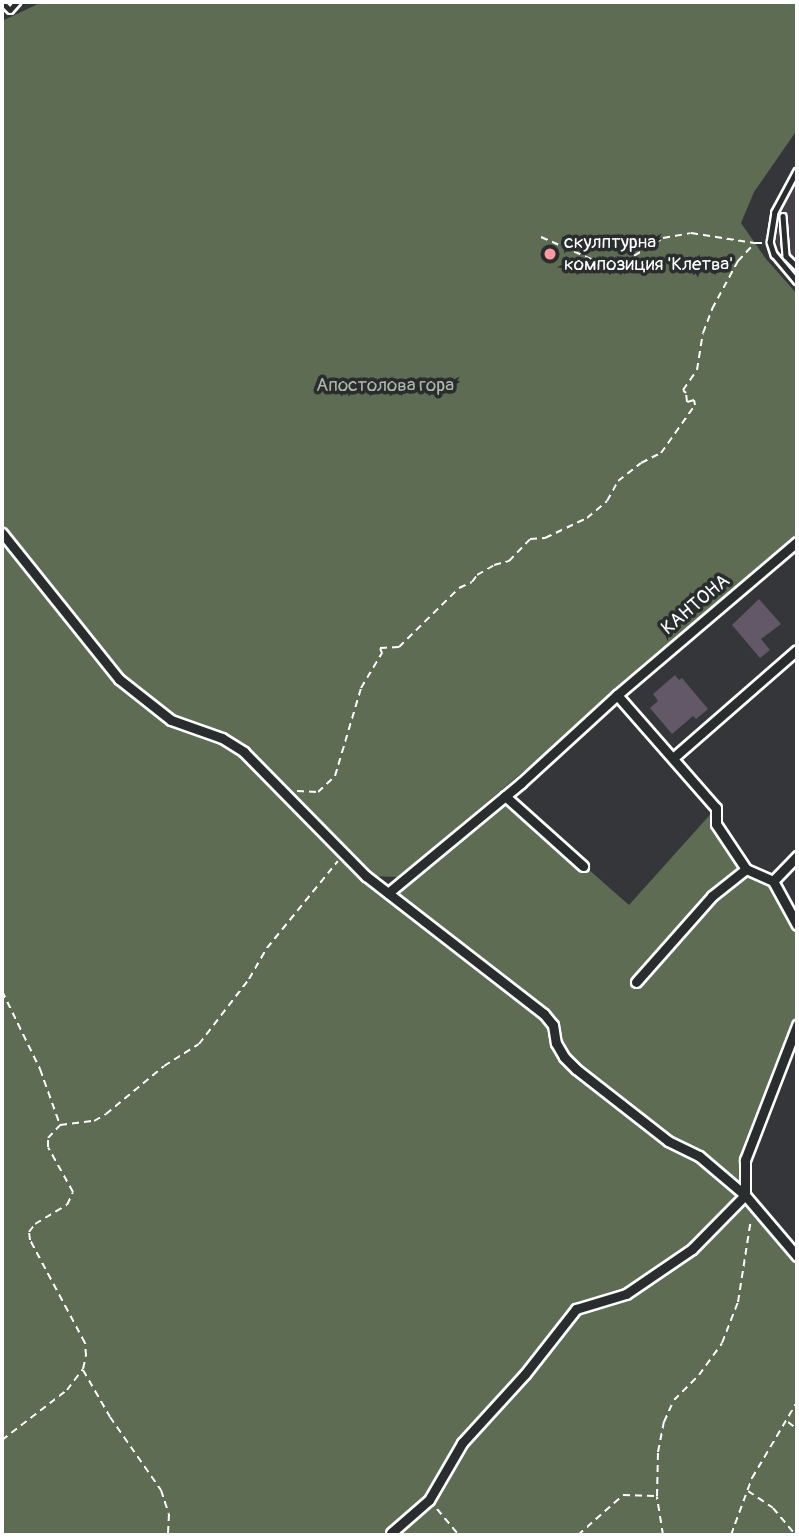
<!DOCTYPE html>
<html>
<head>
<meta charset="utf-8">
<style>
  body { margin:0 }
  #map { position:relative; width:799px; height:1537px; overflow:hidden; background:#353639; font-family:Pangolin,sans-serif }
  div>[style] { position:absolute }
  .built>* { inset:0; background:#434047 }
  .green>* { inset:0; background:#5e6c53 }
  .building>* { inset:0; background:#635867 }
  .path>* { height:2px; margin-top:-1px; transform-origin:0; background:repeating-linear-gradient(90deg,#fff 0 7px,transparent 0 12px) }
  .roads { filter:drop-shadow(2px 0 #fff) drop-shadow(-2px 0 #fff) drop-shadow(0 2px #fff) drop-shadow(0 -2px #fff) }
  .service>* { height:4.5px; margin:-2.25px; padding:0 2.25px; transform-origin:2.25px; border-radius:2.25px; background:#2a2d2e }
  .minor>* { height:9px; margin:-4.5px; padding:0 4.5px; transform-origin:4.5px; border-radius:4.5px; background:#2a2d2e }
  .dots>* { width:19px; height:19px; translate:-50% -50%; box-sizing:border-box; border:4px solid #2a2d2e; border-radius:50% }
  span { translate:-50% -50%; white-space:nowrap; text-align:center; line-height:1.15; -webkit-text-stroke:7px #2a2d2e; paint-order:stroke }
  .poi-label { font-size:19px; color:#fff }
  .left { translate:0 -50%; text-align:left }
  .park-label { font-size:19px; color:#aeb6a9 }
  .street-label { font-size:19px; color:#fff }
  .frame { position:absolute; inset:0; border:4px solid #fff; pointer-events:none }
</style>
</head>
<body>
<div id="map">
  <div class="built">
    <div style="clip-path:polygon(797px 177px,797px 274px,789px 267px,774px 236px,787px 193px)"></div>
  </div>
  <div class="green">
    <div style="clip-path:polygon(42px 2px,797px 2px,797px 130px,754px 192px,741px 223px,766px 259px,797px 294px,797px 539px,399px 877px,368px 876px,388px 893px,505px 796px,629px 905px,716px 808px,716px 824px,746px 869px,773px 881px,784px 903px,797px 911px,797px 1024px,745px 1160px,745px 1195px,797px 1256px,797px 1535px,2px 1535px,2px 21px)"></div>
  </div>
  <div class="building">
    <div style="clip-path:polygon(759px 599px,781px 624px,761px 639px,770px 650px,760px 658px,732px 625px)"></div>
    <div style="clip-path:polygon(675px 675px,679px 680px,682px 678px,708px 709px,696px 719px,693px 716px,672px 734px,650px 708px,658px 701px,653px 694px)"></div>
  </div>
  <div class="path">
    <div style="left:541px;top:237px;width:72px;rotate:23.7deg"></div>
    <div style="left:607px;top:266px;width:17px;rotate:-13deg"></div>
    <div style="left:624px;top:262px;width:46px;rotate:-31.6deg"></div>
    <div style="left:663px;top:238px;width:28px;rotate:-10deg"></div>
    <div style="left:691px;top:233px;width:64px;rotate:9deg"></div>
    <div style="left:297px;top:791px;width:21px;rotate:3deg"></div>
    <div style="left:318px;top:792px;width:23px;rotate:-43deg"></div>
    <div style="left:335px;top:776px;width:92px;rotate:-73.5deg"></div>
    <div style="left:361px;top:688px;width:41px;rotate:-59deg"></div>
    <div style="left:382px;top:653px;width:5px;rotate:-112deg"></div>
    <div style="left:380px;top:648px;width:19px;rotate:-3deg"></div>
    <div style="left:399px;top:647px;width:84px;rotate:-44.5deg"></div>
    <div style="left:459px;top:588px;width:14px;rotate:-25deg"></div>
    <div style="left:472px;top:582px;width:9px;rotate:-54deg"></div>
    <div style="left:477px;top:575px;width:20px;rotate:-30deg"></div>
    <div style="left:494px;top:565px;width:16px;rotate:-15deg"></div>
    <div style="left:509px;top:561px;width:30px;rotate:-46deg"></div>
    <div style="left:530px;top:539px;width:15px;rotate:-4deg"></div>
    <div style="left:545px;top:538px;width:47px;rotate:-25.5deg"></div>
    <div style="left:587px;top:518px;width:26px;rotate:-40deg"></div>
    <div style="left:607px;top:501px;width:23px;rotate:-61deg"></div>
    <div style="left:618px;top:481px;width:29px;rotate:-38deg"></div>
    <div style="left:641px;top:463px;width:22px;rotate:-27deg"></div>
    <div style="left:661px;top:453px;width:59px;rotate:-54.7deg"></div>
    <div style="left:695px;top:405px;width:5px;rotate:-101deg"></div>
    <div style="left:694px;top:400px;width:7px;rotate:164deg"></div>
    <div style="left:687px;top:402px;width:9px;rotate:-96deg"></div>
    <div style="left:686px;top:393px;width:4px;rotate:-135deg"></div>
    <div style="left:683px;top:390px;width:24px;rotate:-55deg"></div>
    <div style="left:697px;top:370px;width:37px;rotate:-81deg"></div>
    <div style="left:703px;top:333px;width:26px;rotate:-69deg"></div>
    <div style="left:712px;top:309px;width:55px;rotate:-61.6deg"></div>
    <div style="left:738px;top:261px;width:25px;rotate:-47deg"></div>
    <div style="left:755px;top:243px;width:7px"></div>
    <div style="left:2px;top:991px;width:87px;rotate:64deg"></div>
    <div style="left:40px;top:1069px;width:59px;rotate:70.3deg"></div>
    <div style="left:83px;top:1370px;width:54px;rotate:60.1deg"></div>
    <div style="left:110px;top:1417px;width:89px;rotate:55.1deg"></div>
    <div style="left:161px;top:1490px;width:25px;rotate:72deg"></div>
    <div style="left:169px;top:1514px;width:21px;rotate:93deg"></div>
    <div style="left:788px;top:1422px;width:11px;rotate:38deg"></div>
    <div style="left:2px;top:1440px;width:82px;rotate:-37.6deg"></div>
    <div style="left:67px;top:1390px;width:26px;rotate:-53deg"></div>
    <div style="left:83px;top:1369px;width:13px;rotate:-77deg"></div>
    <div style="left:86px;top:1356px;width:13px;rotate:-94deg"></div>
    <div style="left:85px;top:1343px;width:117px;rotate:-118.1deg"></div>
    <div style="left:30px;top:1240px;width:8px;rotate:-97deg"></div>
    <div style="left:29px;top:1232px;width:10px;rotate:-53deg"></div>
    <div style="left:35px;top:1224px;width:37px;rotate:-31deg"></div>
    <div style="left:67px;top:1205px;width:14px;rotate:-65deg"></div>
    <div style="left:73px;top:1192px;width:51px;rotate:-119.1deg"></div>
    <div style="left:48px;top:1147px;width:9px;rotate:-90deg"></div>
    <div style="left:48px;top:1138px;width:18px;rotate:-47deg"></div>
    <div style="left:60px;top:1125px;width:34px;rotate:-7deg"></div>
    <div style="left:94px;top:1121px;width:14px;rotate:-30deg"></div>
    <div style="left:106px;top:1114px;width:75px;rotate:-39.6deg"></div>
    <div style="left:164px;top:1066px;width:41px;rotate:-32.2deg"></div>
    <div style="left:199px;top:1044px;width:82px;rotate:-52.4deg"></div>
    <div style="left:249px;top:979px;width:36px;rotate:-60deg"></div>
    <div style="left:267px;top:948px;width:112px;rotate:-50.8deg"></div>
    <div style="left:748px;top:1491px;width:30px;rotate:34deg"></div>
    <div style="left:773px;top:1508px;width:35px;rotate:50deg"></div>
    <div style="left:437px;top:1509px;width:34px;rotate:50deg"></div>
    <div style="left:578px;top:1535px;width:60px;rotate:-41.6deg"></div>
    <div style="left:623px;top:1495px;width:32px;rotate:2deg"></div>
    <div style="left:663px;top:1535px;width:39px;rotate:-99deg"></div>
    <div style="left:657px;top:1496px;width:44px;rotate:-88.7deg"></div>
    <div style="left:658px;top:1452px;width:31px;rotate:-79deg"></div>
    <div style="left:664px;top:1422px;width:24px;rotate:-66deg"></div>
    <div style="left:674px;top:1400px;width:35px;rotate:-45deg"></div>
    <div style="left:699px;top:1375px;width:39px;rotate:-54deg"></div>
    <div style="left:722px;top:1343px;width:44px;rotate:-68.7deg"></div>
    <div style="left:738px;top:1302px;width:84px;rotate:-81.1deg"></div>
    <div style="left:731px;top:1535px;width:61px;rotate:-69.8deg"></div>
    <div style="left:752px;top:1478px;width:88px;rotate:-59.4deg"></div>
  </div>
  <div class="roads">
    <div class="service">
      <div style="left:2px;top:2px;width:11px;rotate:45deg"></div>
      <div style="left:10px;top:10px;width:11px;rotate:-49deg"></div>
      <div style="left:797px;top:171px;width:47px;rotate:118.2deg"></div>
      <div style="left:775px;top:212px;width:30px;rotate:99deg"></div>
      <div style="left:770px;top:242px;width:13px;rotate:72deg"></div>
      <div style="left:774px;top:254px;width:35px;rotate:50deg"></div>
      <div style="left:783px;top:216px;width:40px;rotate:85.7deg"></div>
      <div style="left:786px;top:256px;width:16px;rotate:45deg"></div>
    </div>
    <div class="minor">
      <div style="left:2px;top:533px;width:187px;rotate:51.3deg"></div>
      <div style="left:119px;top:679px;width:66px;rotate:38.3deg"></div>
      <div style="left:171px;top:720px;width:54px;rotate:19.4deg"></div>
      <div style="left:222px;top:738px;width:26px;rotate:32deg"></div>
      <div style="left:244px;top:752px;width:174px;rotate:45.5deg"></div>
      <div style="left:366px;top:876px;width:225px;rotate:37.8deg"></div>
      <div style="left:544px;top:1014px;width:14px;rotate:51deg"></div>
      <div style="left:553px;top:1025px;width:18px;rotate:81deg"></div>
      <div style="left:556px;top:1043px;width:16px;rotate:60deg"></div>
      <div style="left:564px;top:1057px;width:17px;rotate:45deg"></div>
      <div style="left:576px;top:1069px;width:117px;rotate:38deg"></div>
      <div style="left:668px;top:1141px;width:34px;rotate:26deg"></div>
      <div style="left:699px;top:1156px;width:60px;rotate:40.3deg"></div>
      <div style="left:745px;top:1195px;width:80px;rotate:49.6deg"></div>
      <div style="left:617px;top:695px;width:150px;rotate:48.8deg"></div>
      <div style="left:716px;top:808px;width:16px;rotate:90deg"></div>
      <div style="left:716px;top:824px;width:54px;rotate:56.3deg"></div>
      <div style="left:673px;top:758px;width:164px;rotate:-41.1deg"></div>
      <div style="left:505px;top:796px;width:105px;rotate:41.9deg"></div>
      <div style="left:773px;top:881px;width:35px;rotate:-46deg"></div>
      <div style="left:388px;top:893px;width:173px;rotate:-39.6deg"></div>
      <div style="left:521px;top:783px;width:130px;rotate:-42.5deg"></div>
      <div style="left:617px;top:695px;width:236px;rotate:-40.4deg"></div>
      <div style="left:636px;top:982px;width:115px;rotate:-48.5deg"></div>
      <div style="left:712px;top:896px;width:43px;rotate:-38.5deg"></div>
      <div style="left:746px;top:869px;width:30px;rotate:24deg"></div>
      <div style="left:773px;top:881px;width:50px;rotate:61.4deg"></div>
      <div style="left:391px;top:1533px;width:50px;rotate:-41deg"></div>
      <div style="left:429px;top:1500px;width:66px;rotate:-59.9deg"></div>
      <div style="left:462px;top:1443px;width:93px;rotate:-47.6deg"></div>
      <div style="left:525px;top:1374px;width:83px;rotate:-51.9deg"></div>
      <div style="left:576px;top:1309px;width:52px;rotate:-16.7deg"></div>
      <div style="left:626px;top:1294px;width:80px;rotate:-34.3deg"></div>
      <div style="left:692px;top:1249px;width:76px;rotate:-45.5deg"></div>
      <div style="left:745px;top:1195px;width:35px;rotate:-90deg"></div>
      <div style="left:745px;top:1160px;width:145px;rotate:-68.9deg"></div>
    </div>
  </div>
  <div class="dots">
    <div style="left:550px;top:254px;background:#ff9aa2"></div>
  </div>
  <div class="poi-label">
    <span class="left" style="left:564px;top:254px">скулптурна<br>композиция 'Клетва'</span>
  </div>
  <div class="park-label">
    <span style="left:385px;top:386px">Апостолова гора</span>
  </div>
  <div class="street-label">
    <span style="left:696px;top:605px;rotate:-40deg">КАНТОНА</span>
  </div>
  <div class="frame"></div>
</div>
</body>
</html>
